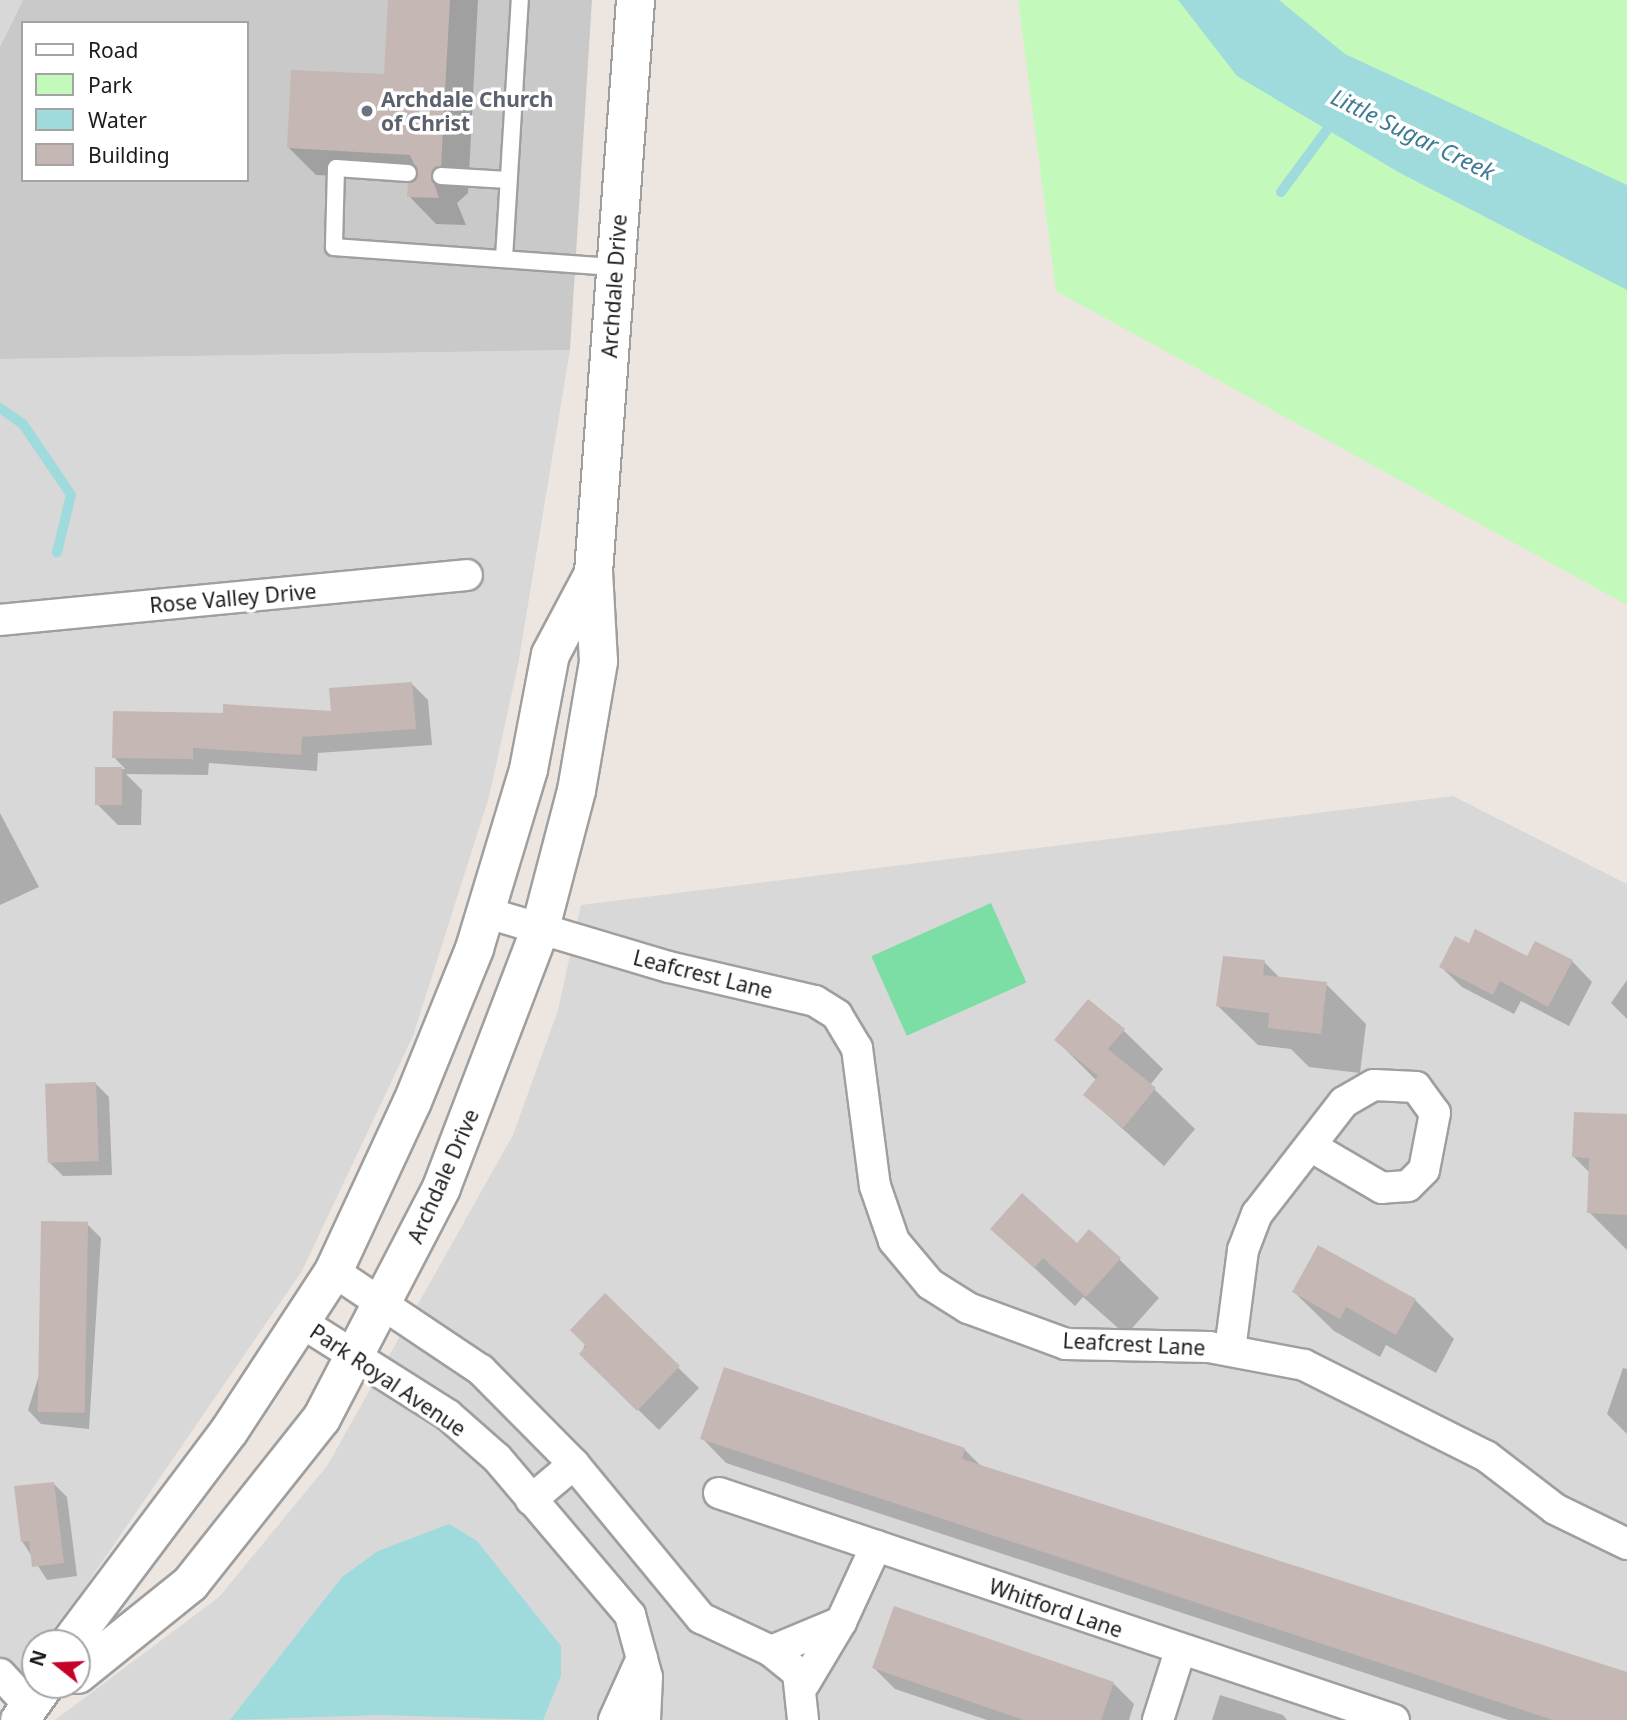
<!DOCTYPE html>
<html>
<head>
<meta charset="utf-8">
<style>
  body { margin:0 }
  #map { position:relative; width:1627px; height:1720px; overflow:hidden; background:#ede6e0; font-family:"Noto Sans",sans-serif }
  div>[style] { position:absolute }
  .residential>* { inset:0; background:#d9d8d8 }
  .religious>* { inset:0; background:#c9c9c9 }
  .park>* { inset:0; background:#c3fabb }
  .pitch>* { inset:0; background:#7cdea4; transform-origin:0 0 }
  .water>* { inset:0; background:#9fdbdc }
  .shadow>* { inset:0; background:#0003 }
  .stream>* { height:10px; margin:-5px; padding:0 5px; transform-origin:5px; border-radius:5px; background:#9fdbdc }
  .building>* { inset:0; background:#c5b7b4; transform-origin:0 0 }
  .roads { filter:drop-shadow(2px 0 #9f9f9f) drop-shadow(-2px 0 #9f9f9f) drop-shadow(0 2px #9f9f9f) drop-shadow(0 -2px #9f9f9f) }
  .service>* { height:16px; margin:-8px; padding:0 8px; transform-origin:8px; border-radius:8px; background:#fff }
  .minor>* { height:30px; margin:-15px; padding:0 15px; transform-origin:15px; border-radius:15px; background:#fff }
  .tertiary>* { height:37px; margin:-18.5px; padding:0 18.5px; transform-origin:18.5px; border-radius:18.5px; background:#fff }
  .dots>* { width:19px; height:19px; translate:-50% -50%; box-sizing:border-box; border:4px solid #fff; border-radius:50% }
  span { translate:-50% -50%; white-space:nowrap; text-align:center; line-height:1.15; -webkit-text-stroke:7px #fff; paint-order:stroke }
  .worship-label { font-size:21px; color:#5b616d; font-weight:700 }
  .left { translate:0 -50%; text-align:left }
  .street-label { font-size:21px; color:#1b1b1b }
  .water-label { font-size:23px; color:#3f7a94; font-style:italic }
  .legend { position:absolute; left:21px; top:21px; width:228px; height:161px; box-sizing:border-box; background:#fff; border:2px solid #a4a4a4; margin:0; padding:9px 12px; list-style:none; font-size:21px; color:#1b1b1b }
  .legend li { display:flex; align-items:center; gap:14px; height:35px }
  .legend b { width:35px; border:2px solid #a4a4a4 }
  .north { position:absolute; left:21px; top:1629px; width:70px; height:70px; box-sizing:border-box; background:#fff; border:2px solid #a4a4a4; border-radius:50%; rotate:288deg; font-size:19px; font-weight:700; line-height:28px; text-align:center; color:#1b1b1b }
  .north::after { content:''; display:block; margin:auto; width:24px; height:32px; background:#c60029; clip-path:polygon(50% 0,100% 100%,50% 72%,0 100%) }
</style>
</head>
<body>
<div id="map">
  <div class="residential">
    <div style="clip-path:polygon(0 0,23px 0,0 47px)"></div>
    <div style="clip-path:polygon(570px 350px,518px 665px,489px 797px,413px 1036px,302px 1271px,80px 1594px,42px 1643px,35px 1643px,35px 1652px,0 1698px,0 359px)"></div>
    <div style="clip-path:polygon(1453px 796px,1627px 884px,1627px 1720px,55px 1720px,219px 1597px,327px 1466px,513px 1135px,558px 1010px,581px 905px)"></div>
  </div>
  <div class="religious">
    <div style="clip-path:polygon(evenodd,23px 0,592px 0,570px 350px,0 359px,0 47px,23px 0,23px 23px,247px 23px,247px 180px,23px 180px,23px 23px)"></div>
  </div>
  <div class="park">
    <div style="clip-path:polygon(1018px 0,1627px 0,1627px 605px,1056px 291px)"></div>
  </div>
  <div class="pitch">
    <div style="left:991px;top:903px;width:87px;height:131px;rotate:66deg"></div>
  </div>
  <div class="water">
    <div style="clip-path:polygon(1178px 0,1279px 0,1345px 54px,1627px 185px,1627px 290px,1400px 173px,1237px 76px)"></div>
    <div style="clip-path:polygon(449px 1524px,477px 1541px,561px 1646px,561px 1676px,543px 1720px,379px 1715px,230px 1720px,342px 1577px,378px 1551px)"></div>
  </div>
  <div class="shadow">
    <div style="clip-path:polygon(389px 0,478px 0,468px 193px,457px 203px,466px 225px,436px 224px,409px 196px,414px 180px,316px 175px,289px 148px,386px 76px)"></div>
    <div style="clip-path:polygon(412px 684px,428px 700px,432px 745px,318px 753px,317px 771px,209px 763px,208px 775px,126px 774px,142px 790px,141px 825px,118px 825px,97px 804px,97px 769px,125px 769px,114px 757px,224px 715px,333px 713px)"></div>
    <div style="clip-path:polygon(0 813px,39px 887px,0 905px)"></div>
    <div style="clip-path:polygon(1528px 958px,1572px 961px,1592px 982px,1569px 1026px,1521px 1001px,1514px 1014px,1462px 987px,1441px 967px)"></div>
    <div style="clip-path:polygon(1264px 962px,1281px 979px,1326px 984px,1366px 1024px,1360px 1073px,1309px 1067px,1291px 1049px,1258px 1045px,1218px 1006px)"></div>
    <div style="clip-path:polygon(1627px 980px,1627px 1019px,1611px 1003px)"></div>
    <div style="clip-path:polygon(1123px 1030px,1163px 1069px,1150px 1085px,1195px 1129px,1164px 1166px,1085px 1095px,1096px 1080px,1056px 1040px)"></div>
    <div style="clip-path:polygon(96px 1084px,109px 1097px,112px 1175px,63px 1176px,49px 1162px)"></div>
    <div style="clip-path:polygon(1627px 1116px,1627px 1250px,1589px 1212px,1590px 1173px,1573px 1156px)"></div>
    <div style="clip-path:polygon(87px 1224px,101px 1238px,89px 1429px,41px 1424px,28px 1410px)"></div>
    <div style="clip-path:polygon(993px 1229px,1119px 1259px,1159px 1298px,1126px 1335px,1083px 1297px,1075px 1306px)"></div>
    <div style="clip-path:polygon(1294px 1292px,1415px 1300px,1454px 1339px,1436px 1373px,1386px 1345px,1380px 1357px,1334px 1331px)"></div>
    <div style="clip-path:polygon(605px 1296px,699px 1388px,659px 1430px,581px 1354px)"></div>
    <div style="clip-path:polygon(1623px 1368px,1627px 1369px,1627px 1434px,1607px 1414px)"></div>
    <div style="clip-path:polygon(725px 1369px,965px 1450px,982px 1467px,1627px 1674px,1627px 1720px,1508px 1720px,726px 1463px,702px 1438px)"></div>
    <div style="clip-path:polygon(53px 1483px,67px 1497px,77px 1576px,47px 1580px,22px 1541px)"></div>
    <div style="clip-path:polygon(874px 1668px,1113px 1683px,1134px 1704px,1129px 1720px,987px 1720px,895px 1689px)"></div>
    <div style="clip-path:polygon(1220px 1695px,1283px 1715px,1287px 1720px,1212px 1720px)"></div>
  </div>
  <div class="stream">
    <div style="left:1281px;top:192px;width:91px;rotate:-53.5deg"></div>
    <div style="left:0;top:408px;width:28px;rotate:35deg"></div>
    <div style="left:23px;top:424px;width:86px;rotate:55.9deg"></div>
    <div style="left:71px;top:495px;width:59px;rotate:103.8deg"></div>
  </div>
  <div class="building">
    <div style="clip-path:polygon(388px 0,450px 0,441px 166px,431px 175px,439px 198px,407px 197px,408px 183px,418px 173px,410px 155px,287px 148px,291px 70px,384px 74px)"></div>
    <div style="clip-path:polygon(412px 682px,416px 729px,302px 737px,301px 755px,193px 748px,193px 759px,112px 758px,113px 711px,223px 713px,223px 704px,331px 711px,329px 688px)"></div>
    <div style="left:95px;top:767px;width:27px;height:38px"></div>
    <div style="clip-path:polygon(1475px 929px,1527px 956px,1535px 941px,1573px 960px,1548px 1007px,1500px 981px,1493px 995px,1439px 967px,1455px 936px,1469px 943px)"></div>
    <div style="clip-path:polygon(1223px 956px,1265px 960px,1263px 975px,1327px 982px,1321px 1034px,1268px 1028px,1269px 1013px,1216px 1006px)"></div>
    <div style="clip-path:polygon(1088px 999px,1125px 1029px,1108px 1049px,1156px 1088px,1123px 1128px,1083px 1095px,1098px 1076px,1054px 1040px)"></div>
    <div style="left:96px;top:1082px;width:79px;height:51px;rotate:88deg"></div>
    <div style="clip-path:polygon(1574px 1112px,1627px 1114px,1627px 1215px,1587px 1213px,1589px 1158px,1572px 1157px)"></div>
    <div style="clip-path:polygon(1022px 1193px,1077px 1243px,1089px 1229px,1121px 1258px,1086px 1297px,1043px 1258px,1034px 1268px,990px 1229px)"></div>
    <div style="left:41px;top:1221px;width:47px;height:191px;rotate:1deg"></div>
    <div style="clip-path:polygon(1318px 1245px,1416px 1299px,1396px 1335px,1346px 1307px,1340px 1319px,1292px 1292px)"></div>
    <div style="clip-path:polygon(605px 1293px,680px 1366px,637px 1411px,579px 1354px,586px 1346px,570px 1330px)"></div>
    <div style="clip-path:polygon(724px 1367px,965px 1448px,962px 1459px,1627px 1672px,1627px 1720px,1553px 1720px,700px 1439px)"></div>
    <div style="clip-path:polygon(54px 1482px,64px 1563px,32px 1567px,29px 1541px,21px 1542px,14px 1486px)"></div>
    <div style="clip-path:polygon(894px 1606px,1114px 1682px,1101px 1720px,1024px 1720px,872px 1668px)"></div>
  </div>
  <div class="roads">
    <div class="service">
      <div style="left:408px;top:173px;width:72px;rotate:-176deg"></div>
      <div style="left:336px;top:168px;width:79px;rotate:91.5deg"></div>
      <div style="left:334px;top:247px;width:282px;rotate:4.1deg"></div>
      <div style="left:441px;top:176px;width:67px;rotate:3.4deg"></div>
      <div style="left:504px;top:258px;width:258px;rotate:-86.5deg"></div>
    </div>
    <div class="minor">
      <div style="left:0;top:620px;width:469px;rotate:-5.5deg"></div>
      <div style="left:484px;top:912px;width:193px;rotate:16.6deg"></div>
      <div style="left:669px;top:967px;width:150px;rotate:13.1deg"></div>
      <div style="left:815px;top:1001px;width:26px;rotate:32deg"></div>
      <div style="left:837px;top:1015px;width:39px;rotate:59deg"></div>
      <div style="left:857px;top:1048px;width:139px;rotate:82.6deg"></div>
      <div style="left:875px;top:1186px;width:58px;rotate:70.9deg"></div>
      <div style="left:894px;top:1241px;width:56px;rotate:50.1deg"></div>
      <div style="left:930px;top:1284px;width:45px;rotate:32.3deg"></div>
      <div style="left:968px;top:1308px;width:104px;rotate:20.2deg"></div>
      <div style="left:1066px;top:1344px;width:143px;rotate:1.2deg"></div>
      <div style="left:1209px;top:1347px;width:97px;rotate:10.7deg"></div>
      <div style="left:1304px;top:1365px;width:203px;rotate:26.6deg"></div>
      <div style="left:1486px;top:1456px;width:87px;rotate:37.5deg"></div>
      <div style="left:1555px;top:1509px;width:80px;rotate:25.9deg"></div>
      <div style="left:333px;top:1271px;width:178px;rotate:33.8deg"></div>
      <div style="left:481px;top:1370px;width:132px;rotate:45.3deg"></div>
      <div style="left:574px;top:1464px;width:200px;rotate:50.5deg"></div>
      <div style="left:701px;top:1618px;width:77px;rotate:25.2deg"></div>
      <div style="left:771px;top:1651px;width:35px;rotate:39deg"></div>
      <div style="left:798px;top:1673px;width:47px;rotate:83.9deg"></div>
      <div style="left:301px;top:1322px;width:174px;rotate:32.3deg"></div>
      <div style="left:448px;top:1415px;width:65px;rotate:41.3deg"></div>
      <div style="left:497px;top:1458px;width:206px;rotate:49.7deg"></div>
      <div style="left:630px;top:1615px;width:64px;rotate:74.7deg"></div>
      <div style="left:647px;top:1677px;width:43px;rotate:92.7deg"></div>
      <div style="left:1230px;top:1350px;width:101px;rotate:-82.6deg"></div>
      <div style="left:1243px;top:1250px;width:39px;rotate:-69deg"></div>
      <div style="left:1257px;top:1214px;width:142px;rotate:-52.2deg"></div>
      <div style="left:1344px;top:1102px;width:34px;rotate:-30deg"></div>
      <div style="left:1374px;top:1085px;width:42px;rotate:2.7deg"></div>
      <div style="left:1416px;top:1087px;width:32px;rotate:54deg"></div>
      <div style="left:1435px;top:1113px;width:58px;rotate:100.9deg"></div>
      <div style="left:1424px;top:1170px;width:23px;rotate:135deg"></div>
      <div style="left:1408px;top:1186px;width:26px;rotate:176deg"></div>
      <div style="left:1382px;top:1188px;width:81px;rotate:-149.6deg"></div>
      <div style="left:719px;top:1493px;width:712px;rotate:18.59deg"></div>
      <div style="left:531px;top:1500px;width:56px;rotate:-39.9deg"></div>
      <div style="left:841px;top:1622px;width:84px;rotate:-65.3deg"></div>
      <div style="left:771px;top:1651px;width:76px;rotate:-22.5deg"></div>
      <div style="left:841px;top:1622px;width:72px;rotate:120.8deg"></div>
      <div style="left:0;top:1674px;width:45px;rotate:46.8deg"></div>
      <div style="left:614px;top:1720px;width:68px;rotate:-65.7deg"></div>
      <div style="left:1158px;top:1720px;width:72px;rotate:-72.3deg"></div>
    </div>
    <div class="tertiary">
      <div style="left:69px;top:1643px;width:266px;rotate:-53.1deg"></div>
      <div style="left:229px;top:1430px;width:190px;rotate:-56.8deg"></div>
      <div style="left:333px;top:1271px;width:187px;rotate:-65.1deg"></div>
      <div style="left:412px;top:1101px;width:165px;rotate:-67.9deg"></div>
      <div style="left:474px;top:948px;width:187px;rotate:-73.2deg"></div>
      <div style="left:528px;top:769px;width:117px;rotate:-79.2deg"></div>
      <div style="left:550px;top:654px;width:92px;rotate:-62deg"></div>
      <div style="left:77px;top:1674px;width:145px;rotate:-38.8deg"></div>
      <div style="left:190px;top:1583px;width:211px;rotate:-51.6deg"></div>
      <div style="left:321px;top:1418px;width:260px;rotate:-62.5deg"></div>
      <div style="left:441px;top:1187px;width:274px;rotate:-69.1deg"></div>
      <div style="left:539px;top:931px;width:146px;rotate:-75.3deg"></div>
      <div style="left:576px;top:790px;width:131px;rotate:-80.3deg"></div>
      <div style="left:598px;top:661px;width:89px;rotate:-93.2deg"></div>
      <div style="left:593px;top:572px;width:574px;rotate:-85.8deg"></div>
      <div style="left:19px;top:1720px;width:43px;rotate:-54.5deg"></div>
    </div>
  </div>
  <div class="dots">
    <div style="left:367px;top:111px;background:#6b7280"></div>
  </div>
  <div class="worship-label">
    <span class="left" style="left:381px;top:111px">Archdale Church<br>of Christ</span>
  </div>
  <div class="street-label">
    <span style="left:614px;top:286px;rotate:-86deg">Archdale Drive</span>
    <span style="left:233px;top:598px;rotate:-5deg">Rose Valley Drive</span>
    <span style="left:703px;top:974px;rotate:14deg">Leafcrest Lane</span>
    <span style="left:443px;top:1176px;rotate:-66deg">Archdale Drive</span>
    <span style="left:1134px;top:1344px;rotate:3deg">Leafcrest Lane</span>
    <span style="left:388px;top:1380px;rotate:34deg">Park Royal Avenue</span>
    <span style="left:1056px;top:1608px;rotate:19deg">Whitford Lane</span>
  </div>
  <div class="water-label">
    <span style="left:1413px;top:134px;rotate:26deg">Little Sugar Creek</span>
  </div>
  <ul class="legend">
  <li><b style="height:9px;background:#fff"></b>Road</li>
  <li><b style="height:19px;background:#c3fabb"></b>Park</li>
  <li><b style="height:19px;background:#9fdbdc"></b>Water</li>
  <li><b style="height:19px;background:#c5b7b4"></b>Building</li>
  </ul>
  <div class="north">N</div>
</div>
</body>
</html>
